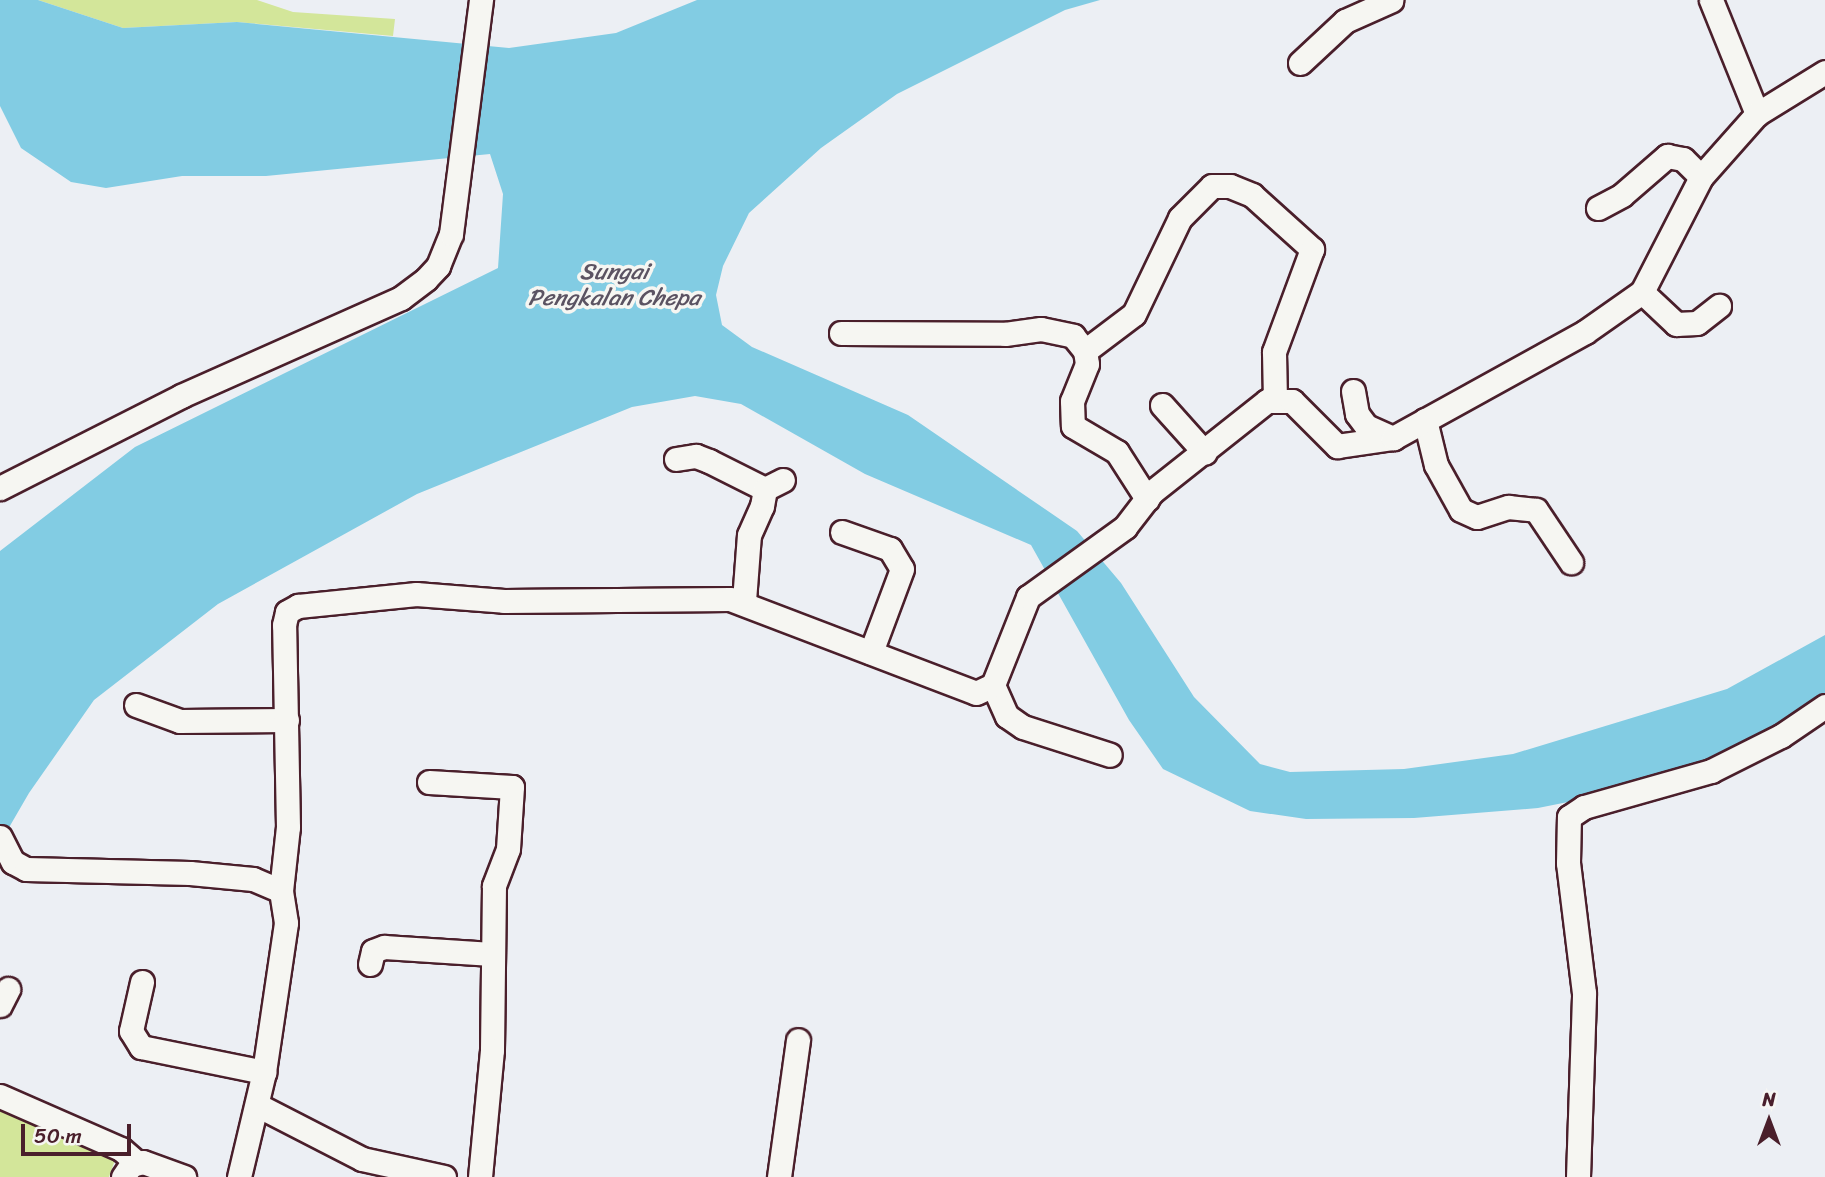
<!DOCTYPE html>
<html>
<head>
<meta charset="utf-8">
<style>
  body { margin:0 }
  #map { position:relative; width:1825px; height:1177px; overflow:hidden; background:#eceff4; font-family:Sriracha,sans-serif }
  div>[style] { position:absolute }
  .green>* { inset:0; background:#d3e69a }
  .water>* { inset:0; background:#82cce3 }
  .roads { filter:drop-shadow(2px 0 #4a1f2b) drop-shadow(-2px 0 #4a1f2b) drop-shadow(0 2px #4a1f2b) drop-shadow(0 -2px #4a1f2b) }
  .minor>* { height:23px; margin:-11.5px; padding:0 11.5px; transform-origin:11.5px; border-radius:11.5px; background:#f6f6f2 }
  span { translate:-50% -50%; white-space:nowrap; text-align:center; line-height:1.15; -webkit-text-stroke:7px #f6f6f2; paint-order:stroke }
  .water-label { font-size:23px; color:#5b5362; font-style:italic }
  .north { position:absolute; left:1734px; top:1086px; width:70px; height:70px; -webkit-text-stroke:5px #f6f6f2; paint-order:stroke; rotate:0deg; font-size:19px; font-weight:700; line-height:28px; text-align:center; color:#4a1f2b }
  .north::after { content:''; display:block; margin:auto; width:24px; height:32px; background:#4a1f2b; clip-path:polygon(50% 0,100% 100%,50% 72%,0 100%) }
  .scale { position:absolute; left:21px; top:1124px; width:110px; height:32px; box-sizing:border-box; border:4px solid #4a1f2b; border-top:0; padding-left:9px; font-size:21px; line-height:24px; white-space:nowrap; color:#4a1f2b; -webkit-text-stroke:5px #f6f6f2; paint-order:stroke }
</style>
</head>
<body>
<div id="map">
  <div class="green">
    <div style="clip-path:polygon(38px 0,257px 0,293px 12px,395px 19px,393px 36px,237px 22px,123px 28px)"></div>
    <div style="clip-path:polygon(0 1103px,115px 1160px,109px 1177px,0 1177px)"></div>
  </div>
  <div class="water">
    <div style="clip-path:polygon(0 0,38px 0,123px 28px,237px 22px,509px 48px,616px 33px,697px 0,1100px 0,1065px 10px,897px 94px,821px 148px,749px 213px,723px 266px,716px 295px,722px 325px,752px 347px,908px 415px,1077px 531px,1121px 583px,1194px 697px,1260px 764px,1290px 772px,1404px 769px,1513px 754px,1727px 689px,1825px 635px,1825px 698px,1759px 742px,1663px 783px,1538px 808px,1414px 818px,1306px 819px,1250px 811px,1163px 769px,1129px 720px,1031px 545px,865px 474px,741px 404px,695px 396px,632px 407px,417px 494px,218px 604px,94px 700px,29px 793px,0 843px,0 551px,135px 447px,498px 268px,503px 194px,490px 154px,266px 176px,182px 176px,106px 188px,71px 182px,21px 148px,0 106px)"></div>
  </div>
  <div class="roads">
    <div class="minor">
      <div style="left:1711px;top:0;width:123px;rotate:68deg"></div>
      <div style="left:1300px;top:63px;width:62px;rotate:-43deg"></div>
      <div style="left:1345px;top:21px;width:51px;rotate:-24.1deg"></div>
      <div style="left:1598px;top:208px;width:27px;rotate:-28deg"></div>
      <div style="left:1622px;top:195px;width:60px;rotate:-40.9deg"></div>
      <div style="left:1667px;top:156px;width:16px;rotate:11deg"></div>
      <div style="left:1683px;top:159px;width:25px;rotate:45deg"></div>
      <div style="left:1642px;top:292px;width:47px;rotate:43.3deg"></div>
      <div style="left:1676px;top:324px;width:21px;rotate:-3deg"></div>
      <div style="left:1697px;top:323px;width:28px;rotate:-38deg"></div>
      <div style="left:841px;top:333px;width:164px;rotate:0.3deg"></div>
      <div style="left:1005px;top:334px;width:36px;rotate:-8deg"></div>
      <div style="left:1041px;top:329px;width:33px;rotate:12deg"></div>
      <div style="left:1073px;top:336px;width:19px;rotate:51deg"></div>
      <div style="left:1085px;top:351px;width:13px;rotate:81deg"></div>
      <div style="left:1087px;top:364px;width:40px;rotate:112deg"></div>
      <div style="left:1072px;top:401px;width:25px;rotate:88deg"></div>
      <div style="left:1073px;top:426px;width:51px;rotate:30.6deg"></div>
      <div style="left:1117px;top:452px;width:56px;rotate:57.4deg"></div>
      <div style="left:1085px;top:351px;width:61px;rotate:-37.1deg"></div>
      <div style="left:1134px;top:314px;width:106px;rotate:-64.4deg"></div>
      <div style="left:1180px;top:218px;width:45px;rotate:-45deg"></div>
      <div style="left:1212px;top:186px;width:18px"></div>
      <div style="left:1230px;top:186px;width:24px;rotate:22deg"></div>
      <div style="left:1252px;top:195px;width:81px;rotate:42deg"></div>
      <div style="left:1312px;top:249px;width:110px;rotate:110.3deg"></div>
      <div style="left:1274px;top:352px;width:46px;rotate:88.8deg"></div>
      <div style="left:1353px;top:391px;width:23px;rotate:80deg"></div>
      <div style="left:1357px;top:414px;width:15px;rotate:53deg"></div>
      <div style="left:1366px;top:426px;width:30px;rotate:24deg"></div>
      <div style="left:1162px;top:405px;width:64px;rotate:48.1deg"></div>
      <div style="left:1425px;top:420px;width:46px;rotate:76.3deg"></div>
      <div style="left:1436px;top:465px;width:51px;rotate:60.9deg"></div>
      <div style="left:1461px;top:510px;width:17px;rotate:24deg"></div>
      <div style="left:1477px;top:517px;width:33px;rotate:-18deg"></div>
      <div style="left:1508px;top:507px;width:28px;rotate:6deg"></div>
      <div style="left:1536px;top:510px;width:63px;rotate:56.1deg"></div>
      <div style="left:676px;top:459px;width:20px;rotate:-9deg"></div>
      <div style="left:696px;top:456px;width:14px;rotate:21deg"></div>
      <div style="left:709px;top:461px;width:63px;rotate:26.6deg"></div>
      <div style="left:0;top:488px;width:203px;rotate:-26.9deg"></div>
      <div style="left:181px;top:396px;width:241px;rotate:-24deg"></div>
      <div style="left:401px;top:298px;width:31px;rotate:-37deg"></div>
      <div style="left:426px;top:279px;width:18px;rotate:-47deg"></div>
      <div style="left:438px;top:266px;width:35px;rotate:-68deg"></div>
      <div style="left:451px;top:234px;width:236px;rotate:-82.7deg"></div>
      <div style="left:842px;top:532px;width:51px;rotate:19.5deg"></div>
      <div style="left:890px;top:549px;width:23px;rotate:59deg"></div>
      <div style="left:902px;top:569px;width:89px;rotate:110.5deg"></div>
      <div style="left:744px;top:601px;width:66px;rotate:-85.7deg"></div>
      <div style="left:749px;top:535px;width:32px;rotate:-66deg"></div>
      <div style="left:762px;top:506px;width:17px;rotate:-80deg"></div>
      <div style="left:765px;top:489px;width:20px;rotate:-27deg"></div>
      <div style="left:993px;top:685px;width:34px;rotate:66deg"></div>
      <div style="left:1007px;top:716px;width:19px;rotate:35deg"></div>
      <div style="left:1023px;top:727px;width:91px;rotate:17.8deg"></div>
      <div style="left:136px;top:705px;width:47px;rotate:20deg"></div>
      <div style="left:180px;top:721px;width:107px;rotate:-0.5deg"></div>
      <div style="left:429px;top:782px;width:83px;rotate:3.4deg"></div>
      <div style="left:512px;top:787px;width:62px;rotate:93.7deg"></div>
      <div style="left:508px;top:849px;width:40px;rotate:111deg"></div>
      <div style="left:494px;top:886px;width:164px;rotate:90.7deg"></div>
      <div style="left:492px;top:1050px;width:128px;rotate:95.4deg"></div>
      <div style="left:0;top:837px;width:28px;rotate:63deg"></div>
      <div style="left:13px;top:862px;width:15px;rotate:28deg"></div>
      <div style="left:26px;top:869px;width:164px;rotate:1.4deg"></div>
      <div style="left:190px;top:873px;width:63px;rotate:5.4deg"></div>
      <div style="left:253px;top:879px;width:30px;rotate:23deg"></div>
      <div style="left:281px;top:891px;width:32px;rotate:81deg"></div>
      <div style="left:286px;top:923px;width:151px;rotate:98.4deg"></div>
      <div style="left:264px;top:1072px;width:108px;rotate:103.4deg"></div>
      <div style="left:281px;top:891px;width:64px;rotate:-83.8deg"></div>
      <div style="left:288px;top:827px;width:202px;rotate:-91.1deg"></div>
      <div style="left:284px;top:625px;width:13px;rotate:-77deg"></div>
      <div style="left:287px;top:612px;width:13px;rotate:-29deg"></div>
      <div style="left:298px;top:606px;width:119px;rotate:-5.8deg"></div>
      <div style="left:416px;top:594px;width:88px;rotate:4.5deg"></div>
      <div style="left:504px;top:601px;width:226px;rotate:-0.5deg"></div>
      <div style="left:730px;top:599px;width:263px;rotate:20.9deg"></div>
      <div style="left:976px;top:693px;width:19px;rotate:-25deg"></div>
      <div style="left:993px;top:685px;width:95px;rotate:-68.3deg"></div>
      <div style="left:1028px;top:597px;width:120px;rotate:-35.8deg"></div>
      <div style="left:1125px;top:527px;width:44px;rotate:-52.4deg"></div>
      <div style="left:1152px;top:492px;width:147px;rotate:-38.4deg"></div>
      <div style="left:1267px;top:401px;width:25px"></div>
      <div style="left:1292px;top:401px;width:64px;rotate:45deg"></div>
      <div style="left:1337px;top:446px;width:57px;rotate:-8.1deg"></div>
      <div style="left:1393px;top:438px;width:219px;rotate:-28.9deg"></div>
      <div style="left:1585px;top:332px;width:70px;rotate:-35.1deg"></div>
      <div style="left:1642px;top:292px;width:129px;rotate:-62.8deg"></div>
      <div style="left:1701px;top:177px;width:84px;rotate:-48.4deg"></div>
      <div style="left:1757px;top:114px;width:80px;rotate:-31.7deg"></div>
      <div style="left:370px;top:964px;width:13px;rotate:-77deg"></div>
      <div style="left:373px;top:951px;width:12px;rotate:-20deg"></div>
      <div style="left:384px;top:947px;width:108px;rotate:3.7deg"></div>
      <div style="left:142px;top:982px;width:50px;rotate:102.7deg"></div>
      <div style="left:131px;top:1031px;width:19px;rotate:58deg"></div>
      <div style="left:141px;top:1047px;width:126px;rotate:11.5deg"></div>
      <div style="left:0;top:1005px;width:18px;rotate:-63deg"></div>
      <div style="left:0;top:1096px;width:132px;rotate:23.7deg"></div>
      <div style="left:121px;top:1149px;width:21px;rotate:41deg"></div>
      <div style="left:259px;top:1106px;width:116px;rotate:27.2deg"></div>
      <div style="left:362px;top:1159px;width:84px;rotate:12.4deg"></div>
      <div style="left:123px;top:1177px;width:14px;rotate:-56deg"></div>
      <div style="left:131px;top:1165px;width:12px;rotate:-14deg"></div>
      <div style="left:143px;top:1162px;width:44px;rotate:20.1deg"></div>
      <div style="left:779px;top:1177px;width:138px;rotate:-82.1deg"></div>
      <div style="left:1578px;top:1177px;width:184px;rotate:-88.1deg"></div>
      <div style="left:1584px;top:993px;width:131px;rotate:-97deg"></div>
      <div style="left:1568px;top:863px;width:46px;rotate:-88.8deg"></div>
      <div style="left:1569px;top:817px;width:18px;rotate:-34deg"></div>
      <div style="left:1584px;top:807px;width:132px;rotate:-15.8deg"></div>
      <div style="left:1711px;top:771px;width:78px;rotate:-26.6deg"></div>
      <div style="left:1781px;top:736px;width:53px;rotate:-34.3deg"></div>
    </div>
  </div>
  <div class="water-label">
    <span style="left:614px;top:285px">Sungai<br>Pengkalan Chepa</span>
  </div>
  <div class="north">N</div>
  <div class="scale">50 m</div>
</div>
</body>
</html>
